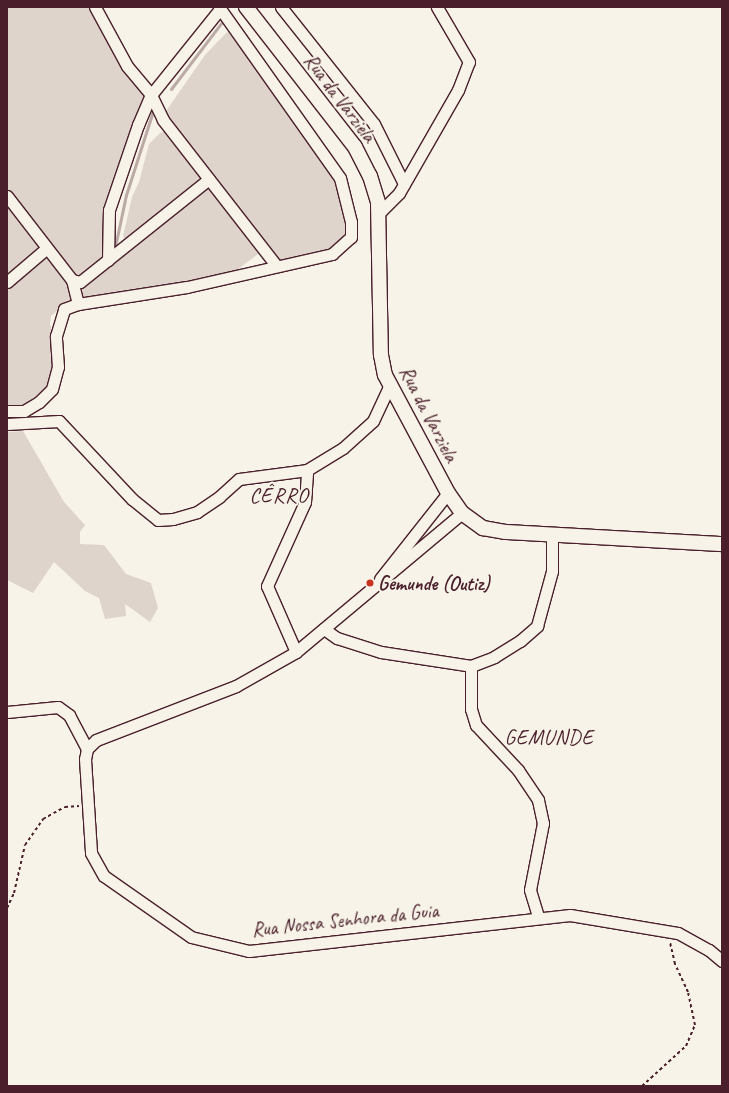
<!DOCTYPE html>
<html>
<head>
<meta charset="utf-8">
<style>
  body { margin:0 }
  #map { position:relative; width:729px; height:1093px; overflow:hidden; background:#f7f3e8; font-family:Caveat,sans-serif }
  div>[style] { position:absolute }
  .green>* { inset:0; background:#ded4cc }
  .stream>* { height:3px; margin:-1.5px; padding:0 1.5px; transform-origin:1.5px; border-radius:1.5px; background:#bcaaa7 }
  .path>* { height:2px; margin-top:-1px; transform-origin:0; background:repeating-linear-gradient(90deg,#4a1f2b 0 3px,transparent 0 6px) }
  .roads { filter:drop-shadow(1px 0 #4a1f2b) drop-shadow(-1px 0 #4a1f2b) drop-shadow(0 1px #4a1f2b) drop-shadow(0 -1px #4a1f2b) }
  .minor>* { height:11px; margin:-5.5px; padding:0 5.5px; transform-origin:5.5px; border-radius:5.5px; background:#f7f3e8 }
  .major>* { height:14px; margin:-7px; padding:0 7px; transform-origin:7px; border-radius:7px; background:#f7f3e8 }
  .dots>* { width:11px; height:11px; translate:-50% -50%; box-sizing:border-box; border:2px solid #f7f3e8; border-radius:50% }
  span { translate:-50% -50%; white-space:nowrap; text-align:center; line-height:1.15; -webkit-text-stroke:4px #f7f3e8; paint-order:stroke }
  .street-label { font-size:20px; color:#4a1f2b }
  .poi-label { font-size:20px; color:#4a1f2b; font-weight:700 }
  .left { translate:0 -50%; text-align:left }
  .neighbourhood-label { font-size:21px; color:#4a1f2b; letter-spacing:1px }
  .frame { position:absolute; inset:0; border:8px solid #4a1f2b; pointer-events:none }
</style>
</head>
<body>
<div id="map">
  <div class="green">
    <div style="clip-path:polygon(7px 7px,93px 7px,147px 94px,113px 187px,106px 257px,76px 279px,7px 194px)"></div>
    <div style="clip-path:polygon(227px 32px,231px 33px,337px 176px,348px 235px,335px 249px,278px 262px,164px 114px,205px 55px)"></div>
    <div style="clip-path:polygon(167px 130px,206px 178px,125px 240px,123px 236px,132px 197px,139px 182px,149px 144px,160px 133px)"></div>
    <div style="clip-path:polygon(209px 181px,262px 251px,237px 270px,220px 277px,81px 302px,76px 288px)"></div>
    <div style="clip-path:polygon(7px 201px,43px 247px,7px 275px)"></div>
    <div style="clip-path:polygon(47px 252px,68px 277px,73px 298px,51px 316px,50px 324px,54px 339px,55px 360px,48px 387px,20px 408px,7px 409px,7px 286px)"></div>
    <div style="clip-path:polygon(23px 431px,64px 502px,85px 525px,80px 532px,80px 544px,104px 545px,126px 574px,151px 583px,158px 608px,150px 622px,125px 604px,126px 616px,105px 619px,99px 598px,85px 591px,54px 562px,33px 593px,7px 580px,7px 432px)"></div>
  </div>
  <div class="stream">
    <div style="left:171px;top:89px;width:84px;rotate:-52.7deg"></div>
    <div style="left:115px;top:247px;width:53px;rotate:-78.1deg"></div>
    <div style="left:126px;top:195px;width:88px;rotate:-72.2deg"></div>
  </div>
  <div class="path">
    <div style="left:7px;top:908px;width:17px;rotate:-65deg"></div>
    <div style="left:14px;top:893px;width:49px;rotate:-77.1deg"></div>
    <div style="left:25px;top:845px;width:32px;rotate:-55deg"></div>
    <div style="left:43px;top:819px;width:25px;rotate:-29deg"></div>
    <div style="left:65px;top:807px;width:14px;rotate:-4deg"></div>
    <div style="left:642px;top:1086px;width:59px;rotate:-42.3deg"></div>
    <div style="left:686px;top:1046px;width:23px;rotate:-67deg"></div>
    <div style="left:695px;top:1025px;width:34px;rotate:-102deg"></div>
    <div style="left:688px;top:992px;width:31px;rotate:-115deg"></div>
    <div style="left:675px;top:964px;width:22px;rotate:-103deg"></div>
  </div>
  <div class="roads">
    <div class="minor">
      <div style="left:95px;top:7px;width:67px;rotate:61.5deg"></div>
      <div style="left:127px;top:66px;width:38px;rotate:50deg"></div>
      <div style="left:151px;top:95px;width:28px;rotate:64deg"></div>
      <div style="left:163px;top:120px;width:184px;rotate:52.1deg"></div>
      <div style="left:281px;top:7px;width:149px;rotate:51.5deg"></div>
      <div style="left:374px;top:124px;width:67px;rotate:63.4deg"></div>
      <div style="left:7px;top:196px;width:106px;rotate:52.3deg"></div>
      <div style="left:72px;top:280px;width:8px;rotate:14deg"></div>
      <div style="left:80px;top:282px;width:165px;rotate:-38.6deg"></div>
      <div style="left:378px;top:214px;width:30px;rotate:-45deg"></div>
      <div style="left:399px;top:193px;width:119px;rotate:-60.2deg"></div>
      <div style="left:458px;top:90px;width:30px;rotate:-69deg"></div>
      <div style="left:469px;top:62px;width:64px;rotate:-120.2deg"></div>
      <div style="left:108px;top:260px;width:50px;rotate:-88.9deg"></div>
      <div style="left:109px;top:210px;width:90px;rotate:-71.2deg"></div>
      <div style="left:138px;top:125px;width:33px;rotate:-67deg"></div>
      <div style="left:151px;top:95px;width:110px;rotate:-51.3deg"></div>
      <div style="left:72px;top:280px;width:25px;rotate:76deg"></div>
      <div style="left:7px;top:282px;width:52px;rotate:-40.4deg"></div>
      <div style="left:7px;top:411px;width:17px"></div>
      <div style="left:24px;top:411px;width:17px;rotate:-31deg"></div>
      <div style="left:39px;top:402px;width:18px;rotate:-45deg"></div>
      <div style="left:52px;top:389px;width:23px;rotate:-75deg"></div>
      <div style="left:58px;top:367px;width:31px;rotate:-94deg"></div>
      <div style="left:56px;top:336px;width:28px;rotate:-73deg"></div>
      <div style="left:64px;top:309px;width:15px;rotate:-20deg"></div>
      <div style="left:78px;top:304px;width:110px;rotate:-8.9deg"></div>
      <div style="left:187px;top:287px;width:149px;rotate:-12.8deg"></div>
      <div style="left:332px;top:254px;width:25px;rotate:-42deg"></div>
      <div style="left:351px;top:237px;width:15px;rotate:-90deg"></div>
      <div style="left:351px;top:222px;width:45px;rotate:-104deg"></div>
      <div style="left:340px;top:178px;width:209px;rotate:-125.3deg"></div>
      <div style="left:7px;top:424px;width:52px;rotate:-3.3deg"></div>
      <div style="left:59px;top:421px;width:107px;rotate:46.9deg"></div>
      <div style="left:132px;top:499px;width:33px;rotate:39deg"></div>
      <div style="left:158px;top:520px;width:15px;rotate:-4deg"></div>
      <div style="left:173px;top:519px;width:25px;rotate:-16deg"></div>
      <div style="left:197px;top:512px;width:27px;rotate:-34deg"></div>
      <div style="left:219px;top:497px;width:27px;rotate:-42deg"></div>
      <div style="left:239px;top:479px;width:69px;rotate:-7.5deg"></div>
      <div style="left:307px;top:470px;width:42px;rotate:-31.4deg"></div>
      <div style="left:343px;top:448px;width:40px;rotate:-42deg"></div>
      <div style="left:373px;top:421px;width:38px;rotate:-65deg"></div>
      <div style="left:462px;top:513px;width:217px;rotate:140.1deg"></div>
      <div style="left:296px;top:652px;width:69px;rotate:150.5deg"></div>
      <div style="left:236px;top:686px;width:150px;rotate:158.9deg"></div>
      <div style="left:96px;top:740px;width:13px;rotate:135deg"></div>
      <div style="left:87px;top:749px;width:10px;rotate:101deg"></div>
      <div style="left:85px;top:759px;width:94px;rotate:86.3deg"></div>
      <div style="left:91px;top:853px;width:26px;rotate:61deg"></div>
      <div style="left:104px;top:876px;width:106px;rotate:35deg"></div>
      <div style="left:191px;top:937px;width:60px;rotate:13.6deg"></div>
      <div style="left:249px;top:951px;width:323px;rotate:-6.4deg"></div>
      <div style="left:570px;top:915px;width:109px;rotate:9.5deg"></div>
      <div style="left:678px;top:933px;width:35px;rotate:29deg"></div>
      <div style="left:709px;top:950px;width:17px;rotate:40deg"></div>
      <div style="left:380px;top:579px;width:110px;rotate:-51.7deg"></div>
      <div style="left:324px;top:629px;width:16px;rotate:35deg"></div>
      <div style="left:337px;top:638px;width:46px;rotate:17.7deg"></div>
      <div style="left:381px;top:652px;width:91px;rotate:8.8deg"></div>
      <div style="left:471px;top:666px;width:25px;rotate:-21deg"></div>
      <div style="left:494px;top:657px;width:31px;rotate:-32deg"></div>
      <div style="left:520px;top:641px;width:23px;rotate:-41deg"></div>
      <div style="left:537px;top:626px;width:57px;rotate:-74.7deg"></div>
      <div style="left:552px;top:571px;width:38px;rotate:-90deg"></div>
      <div style="left:296px;top:652px;width:72px;rotate:-113.7deg"></div>
      <div style="left:267px;top:586px;width:92px;rotate:-65.7deg"></div>
      <div style="left:305px;top:502px;width:32px;rotate:-86deg"></div>
      <div style="left:471px;top:666px;width:43px;rotate:90deg"></div>
      <div style="left:471px;top:709px;width:17px;rotate:73deg"></div>
      <div style="left:476px;top:725px;width:62px;rotate:47deg"></div>
      <div style="left:518px;top:770px;width:36px;rotate:56deg"></div>
      <div style="left:538px;top:800px;width:24px;rotate:78deg"></div>
      <div style="left:543px;top:823px;width:68px;rotate:101deg"></div>
      <div style="left:530px;top:890px;width:28px;rotate:73deg"></div>
      <div style="left:7px;top:712px;width:51px;rotate:-5.6deg"></div>
      <div style="left:58px;top:707px;width:14px;rotate:36deg"></div>
      <div style="left:69px;top:715px;width:38px;rotate:62deg"></div>
    </div>
    <div class="major">
      <div style="left:246px;top:7px;width:177px;rotate:52.1deg"></div>
      <div style="left:355px;top:147px;width:33px;rotate:63deg"></div>
      <div style="left:370px;top:176px;width:28px;rotate:73deg"></div>
      <div style="left:378px;top:203px;width:152px;rotate:88.9deg"></div>
      <div style="left:381px;top:355px;width:20px;rotate:79deg"></div>
      <div style="left:385px;top:375px;width:134px;rotate:61.9deg"></div>
      <div style="left:448px;top:493px;width:24px;rotate:55deg"></div>
      <div style="left:462px;top:513px;width:26px;rotate:36deg"></div>
      <div style="left:483px;top:528px;width:22px;rotate:10deg"></div>
      <div style="left:505px;top:532px;width:217px;rotate:3.2deg"></div>
    </div>
  </div>
  <div class="dots">
    <div style="left:370px;top:583px;background:#c8321e"></div>
  </div>
  <div class="street-label">
    <span style="left:340px;top:98px;rotate:53deg">Rua da Varziela</span>
    <span style="left:429px;top:414px;rotate:63deg">Rua da Varziela</span>
    <span style="left:345px;top:920px;rotate:-6deg">Rua Nossa Senhora da Guia</span>
  </div>
  <div class="poi-label">
    <span class="left" style="left:378px;top:583px">Gemunde (Outiz)</span>
  </div>
  <div class="neighbourhood-label">
    <span style="left:279px;top:495px">CÊRRO</span>
    <span style="left:549px;top:737px">GEMUNDE</span>
  </div>
  <div class="frame"></div>
</div>
</body>
</html>
